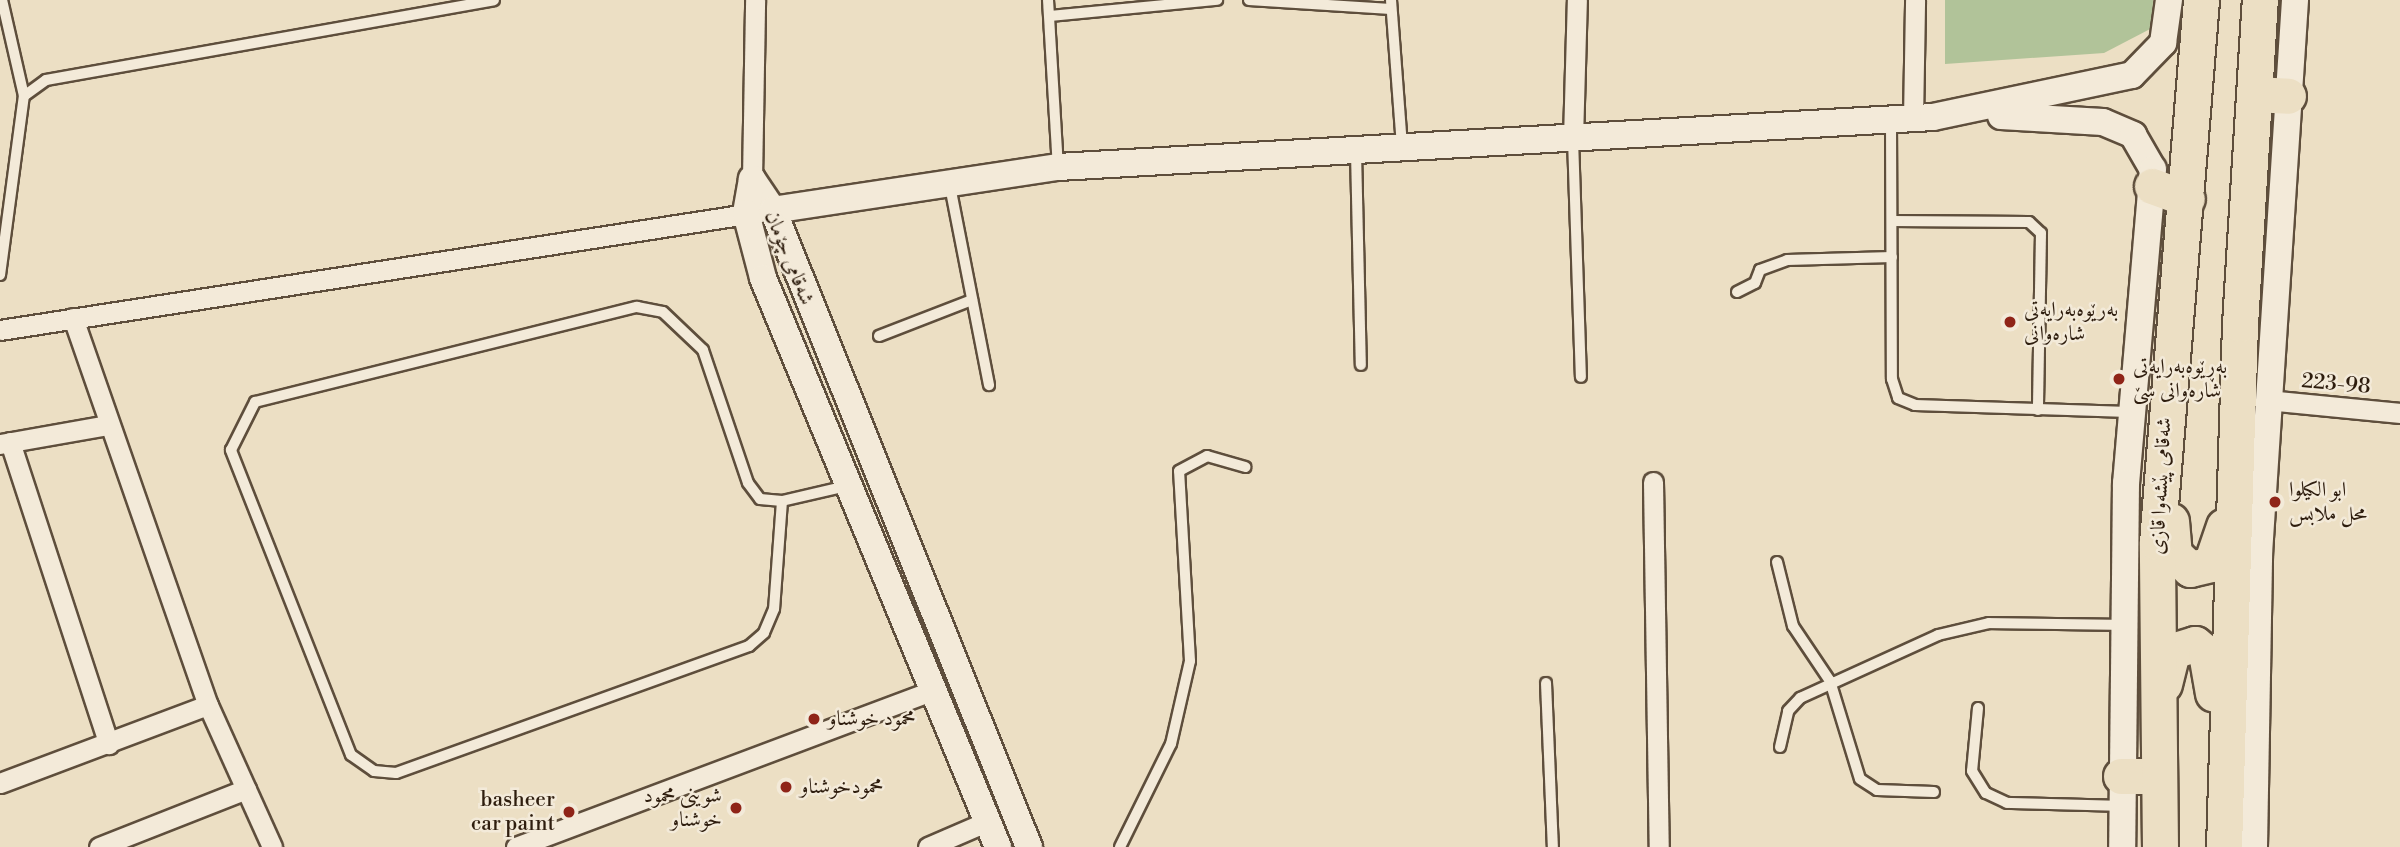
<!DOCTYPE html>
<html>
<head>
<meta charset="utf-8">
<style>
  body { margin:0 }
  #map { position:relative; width:2400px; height:847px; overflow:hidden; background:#ecdfc4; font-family:"Libre Bodoni",Amiri,serif }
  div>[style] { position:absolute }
  .green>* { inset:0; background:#b1c399 }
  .roads { filter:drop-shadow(2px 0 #5e4e3c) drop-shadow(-2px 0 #5e4e3c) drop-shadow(0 2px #5e4e3c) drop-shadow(0 -2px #5e4e3c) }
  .lane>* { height:10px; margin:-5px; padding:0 5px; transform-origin:5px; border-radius:5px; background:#f3ead9 }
  .street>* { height:19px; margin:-9.5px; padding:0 9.5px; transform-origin:9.5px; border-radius:9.5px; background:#f3ead9 }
  .secondary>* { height:26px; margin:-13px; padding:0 13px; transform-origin:13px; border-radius:13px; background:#f3ead9 }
  .highway>* { height:35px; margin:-17.5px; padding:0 17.5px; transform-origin:17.5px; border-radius:17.5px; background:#ecdfc4 }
  .dots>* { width:19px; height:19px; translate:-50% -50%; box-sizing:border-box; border:4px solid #f3ead9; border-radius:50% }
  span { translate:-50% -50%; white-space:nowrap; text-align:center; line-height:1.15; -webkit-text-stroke:5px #f3ead9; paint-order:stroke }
  .street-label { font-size:21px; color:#2e1d0e }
  .poi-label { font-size:21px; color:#2e1d0e }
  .left { translate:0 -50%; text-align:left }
  .right { translate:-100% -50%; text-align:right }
</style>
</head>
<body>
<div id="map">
  <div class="green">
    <div style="clip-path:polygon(1945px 0,2153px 0,2152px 28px,2104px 53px,1945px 64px)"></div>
  </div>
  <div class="roads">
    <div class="lane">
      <div style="left:1048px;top:0;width:167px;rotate:86.6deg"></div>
      <div style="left:1249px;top:0;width:142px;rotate:3.6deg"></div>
      <div style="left:1391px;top:0;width:146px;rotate:85.7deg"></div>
      <div style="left:1050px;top:16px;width:168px;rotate:-5.5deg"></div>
      <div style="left:24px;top:96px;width:27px;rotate:-36deg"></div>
      <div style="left:46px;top:80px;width:455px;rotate:-10.1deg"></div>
      <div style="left:1891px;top:121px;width:258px;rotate:89.8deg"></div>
      <div style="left:1892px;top:379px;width:20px;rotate:72deg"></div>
      <div style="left:1898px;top:398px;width:18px;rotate:22deg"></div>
      <div style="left:1915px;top:405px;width:214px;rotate:1.9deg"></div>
      <div style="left:1573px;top:139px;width:238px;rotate:88.1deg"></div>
      <div style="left:1356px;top:152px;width:213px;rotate:88.7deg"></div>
      <div style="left:950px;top:186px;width:203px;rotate:78.9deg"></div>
      <div style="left:1892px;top:221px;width:137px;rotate:0.4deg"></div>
      <div style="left:2029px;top:222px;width:16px;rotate:43deg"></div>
      <div style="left:2041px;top:233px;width:177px;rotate:91deg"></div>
      <div style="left:0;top:275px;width:181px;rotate:-82.4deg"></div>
      <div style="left:24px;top:96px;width:98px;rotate:-102.9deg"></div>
      <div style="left:1737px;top:292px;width:20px;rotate:-27deg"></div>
      <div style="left:1755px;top:283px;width:14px;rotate:-69deg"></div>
      <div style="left:1760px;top:270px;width:29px;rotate:-20deg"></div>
      <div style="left:1787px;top:260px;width:105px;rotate:-1.6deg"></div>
      <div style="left:879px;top:336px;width:100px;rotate:-21.2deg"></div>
      <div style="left:782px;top:501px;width:108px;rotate:94.2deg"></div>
      <div style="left:774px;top:609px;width:26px;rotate:113deg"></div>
      <div style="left:764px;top:633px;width:20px;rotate:139deg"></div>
      <div style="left:749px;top:646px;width:375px;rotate:160.2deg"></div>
      <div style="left:396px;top:773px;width:22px;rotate:-175deg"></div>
      <div style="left:374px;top:771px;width:28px;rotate:-145deg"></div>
      <div style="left:351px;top:755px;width:328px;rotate:-111.5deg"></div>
      <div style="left:231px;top:450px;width:54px;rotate:-63.4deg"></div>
      <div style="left:255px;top:402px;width:394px;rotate:-14deg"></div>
      <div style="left:637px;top:307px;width:26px;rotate:11deg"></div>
      <div style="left:663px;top:312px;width:55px;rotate:43.5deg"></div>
      <div style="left:703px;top:350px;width:140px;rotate:71.3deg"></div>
      <div style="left:748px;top:483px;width:20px;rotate:53deg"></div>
      <div style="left:760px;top:499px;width:22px;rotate:5deg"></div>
      <div style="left:782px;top:501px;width:67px;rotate:-13deg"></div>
      <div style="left:1777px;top:562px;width:66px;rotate:76deg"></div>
      <div style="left:1793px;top:626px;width:66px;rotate:56.1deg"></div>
      <div style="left:1830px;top:681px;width:102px;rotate:73deg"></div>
      <div style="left:1860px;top:779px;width:20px;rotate:33deg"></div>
      <div style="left:1877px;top:790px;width:57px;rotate:2deg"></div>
      <div style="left:1546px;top:683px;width:164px;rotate:87.6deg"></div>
      <div style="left:1978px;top:708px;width:63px;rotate:95.4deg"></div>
      <div style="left:1972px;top:771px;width:26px;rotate:58deg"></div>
      <div style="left:1986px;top:793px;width:23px;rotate:25deg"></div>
      <div style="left:2007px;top:803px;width:113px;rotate:1.5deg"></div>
      <div style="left:1780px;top:747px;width:37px;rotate:-77deg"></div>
      <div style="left:1788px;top:711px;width:18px;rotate:-47deg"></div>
      <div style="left:1800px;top:698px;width:152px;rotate:-24.5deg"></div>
      <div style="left:1938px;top:635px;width:52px;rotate:-13.2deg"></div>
      <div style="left:1989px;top:623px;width:135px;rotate:0.8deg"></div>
      <div style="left:1120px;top:847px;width:115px;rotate:-63.7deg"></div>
      <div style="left:1171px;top:744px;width:85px;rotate:-77.1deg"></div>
      <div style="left:1190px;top:661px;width:190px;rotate:-93.3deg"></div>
      <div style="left:1179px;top:471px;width:32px;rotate:-28deg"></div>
      <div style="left:1207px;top:456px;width:40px;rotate:16deg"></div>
    </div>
    <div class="street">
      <div style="left:1913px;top:119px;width:119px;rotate:-89deg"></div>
      <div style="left:1573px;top:139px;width:139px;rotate:-88.4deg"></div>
      <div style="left:752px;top:179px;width:179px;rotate:-89deg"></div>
      <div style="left:73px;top:318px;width:410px;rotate:70.8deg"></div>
      <div style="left:208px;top:705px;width:156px;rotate:65.7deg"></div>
      <div style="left:0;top:330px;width:769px;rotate:-8.83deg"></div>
      <div style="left:2267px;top:400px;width:134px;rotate:5.6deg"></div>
      <div style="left:10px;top:442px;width:318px;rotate:71.9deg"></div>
      <div style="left:0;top:444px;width:110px;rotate:-10deg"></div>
      <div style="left:1653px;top:482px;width:365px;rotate:89.1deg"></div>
      <div style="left:0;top:783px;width:222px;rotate:-20.6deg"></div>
      <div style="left:99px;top:847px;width:158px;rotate:-21.5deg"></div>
      <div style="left:516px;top:847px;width:444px;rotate:-20.6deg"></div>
      <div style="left:928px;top:847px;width:65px;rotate:-23.4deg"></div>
    </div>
    <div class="secondary">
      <div style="left:2001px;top:116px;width:102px;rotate:3.4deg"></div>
      <div style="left:2103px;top:122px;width:33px;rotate:23deg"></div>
      <div style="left:2133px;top:135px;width:39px;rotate:60deg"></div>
      <div style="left:2153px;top:169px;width:315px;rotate:94.9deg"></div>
      <div style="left:2126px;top:483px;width:364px;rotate:90.6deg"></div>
      <div style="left:752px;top:179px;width:37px;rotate:56deg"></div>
      <div style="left:773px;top:210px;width:687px;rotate:68.11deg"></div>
      <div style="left:752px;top:179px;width:35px;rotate:100deg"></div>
      <div style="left:746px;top:213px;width:67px;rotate:75.3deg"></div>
      <div style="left:763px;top:278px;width:616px;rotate:67.56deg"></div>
      <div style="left:773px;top:210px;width:288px;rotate:-8.6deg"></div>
      <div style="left:1058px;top:167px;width:876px;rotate:-3.27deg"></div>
      <div style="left:1933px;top:117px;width:203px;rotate:-11.9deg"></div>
      <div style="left:2132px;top:75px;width:45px;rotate:-45.9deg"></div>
      <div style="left:2163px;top:43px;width:43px;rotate:-82.1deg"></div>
      <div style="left:2254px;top:847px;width:293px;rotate:-89deg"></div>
      <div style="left:2259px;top:554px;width:555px;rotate:-86.28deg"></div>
    </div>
    <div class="highway">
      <div style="left:2254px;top:94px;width:34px;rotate:3deg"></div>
      <div style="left:2152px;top:186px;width:37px;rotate:20deg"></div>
      <div style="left:2171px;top:521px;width:33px;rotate:85deg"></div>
      <div style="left:2174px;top:554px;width:22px;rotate:43deg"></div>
      <div style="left:2190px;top:569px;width:22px;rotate:-13deg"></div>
      <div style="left:2211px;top:564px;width:40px;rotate:-71.1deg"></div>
      <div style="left:2164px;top:684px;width:34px;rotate:-76deg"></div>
      <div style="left:2172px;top:651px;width:24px;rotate:-17deg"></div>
      <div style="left:2195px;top:644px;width:14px;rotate:39deg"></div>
      <div style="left:2206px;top:653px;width:41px;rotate:80.1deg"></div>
      <div style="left:2121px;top:776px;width:36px"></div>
      <div style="left:2160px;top:847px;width:305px;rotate:-90.6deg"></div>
      <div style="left:2157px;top:542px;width:544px;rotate:-85.36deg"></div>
      <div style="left:2224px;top:847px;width:523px;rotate:-88.25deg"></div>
      <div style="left:2240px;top:324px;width:325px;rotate:-86.5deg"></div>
    </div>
  </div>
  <div class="dots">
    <div style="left:2010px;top:322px;background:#8f2418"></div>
    <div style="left:2119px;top:379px;background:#8f2418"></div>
    <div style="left:2275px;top:502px;background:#8f2418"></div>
    <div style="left:814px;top:719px;background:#8f2418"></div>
    <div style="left:786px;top:787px;background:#8f2418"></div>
    <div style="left:736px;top:808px;background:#8f2418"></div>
    <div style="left:569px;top:812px;background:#8f2418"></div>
  </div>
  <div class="street-label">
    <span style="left:789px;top:258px;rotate:68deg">شەقامی چۆمان</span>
    <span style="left:2336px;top:384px;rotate:5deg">223-98</span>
    <span style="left:2161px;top:486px;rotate:-87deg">شەقامی پێشەوا قازی</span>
  </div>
  <div class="poi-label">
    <span class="left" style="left:2024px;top:322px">بەرێوەبەرایەتی<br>شارەوانی</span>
    <span class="left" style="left:2133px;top:379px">بەڕێوەبەرایەتی<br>شارەوانی سێ</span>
    <span class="left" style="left:2289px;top:502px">ابو الكيلوا<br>محل ملابس</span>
    <span class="left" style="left:828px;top:719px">محمود خوشناو</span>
    <span class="left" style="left:800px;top:787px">محمودخوشناو</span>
    <span class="right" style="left:722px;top:808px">شوينى محمود<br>خوشناو</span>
    <span class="right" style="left:555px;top:812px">basheer<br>car paint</span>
  </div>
</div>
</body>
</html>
